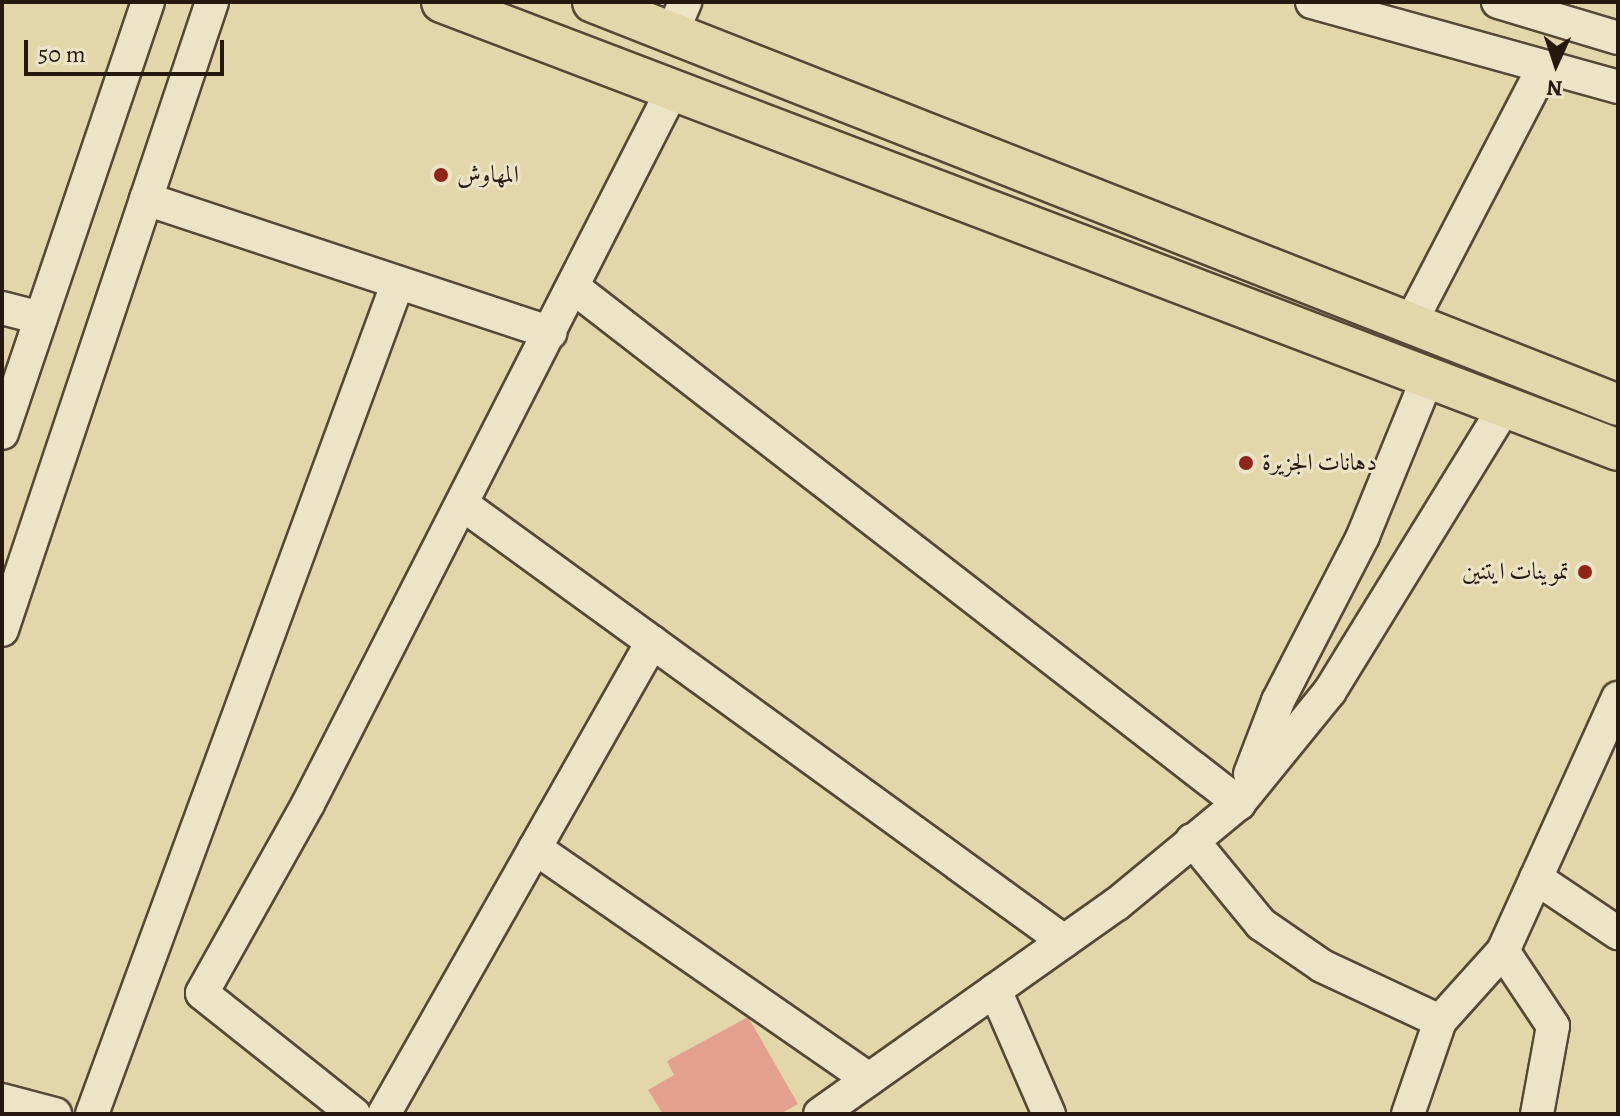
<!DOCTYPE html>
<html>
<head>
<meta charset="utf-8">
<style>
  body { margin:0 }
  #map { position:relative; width:1620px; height:1116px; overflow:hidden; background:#e4d6ab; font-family:Alegreya,Amiri,serif }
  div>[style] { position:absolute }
  .building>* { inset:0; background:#e3a08e }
  .roads { filter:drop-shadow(2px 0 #564836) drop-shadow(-2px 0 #564836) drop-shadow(0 2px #564836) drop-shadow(0 -2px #564836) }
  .minor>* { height:32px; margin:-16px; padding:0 16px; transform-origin:16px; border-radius:16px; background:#ede4c8 }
  .major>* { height:40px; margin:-20px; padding:0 20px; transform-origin:20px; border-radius:20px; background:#e4d6ab }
  .dots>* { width:22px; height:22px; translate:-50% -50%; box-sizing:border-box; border:4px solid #ede4c8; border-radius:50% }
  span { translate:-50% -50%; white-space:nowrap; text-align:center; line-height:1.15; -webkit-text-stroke:6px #ede4c8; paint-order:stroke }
  .poi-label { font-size:24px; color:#26180f }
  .left { translate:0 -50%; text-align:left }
  .right { translate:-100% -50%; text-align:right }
  .frame { position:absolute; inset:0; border:4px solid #26180f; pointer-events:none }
  .north { position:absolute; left:1516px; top:24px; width:80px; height:80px; -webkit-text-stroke:6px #ede4c8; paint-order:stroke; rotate:183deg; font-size:22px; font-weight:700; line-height:32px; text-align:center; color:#26180f }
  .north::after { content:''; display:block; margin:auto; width:28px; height:36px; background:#26180f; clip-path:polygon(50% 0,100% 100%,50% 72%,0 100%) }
  .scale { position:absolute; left:24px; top:40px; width:200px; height:36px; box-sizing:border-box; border:4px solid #26180f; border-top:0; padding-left:10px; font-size:24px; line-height:28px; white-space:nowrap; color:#26180f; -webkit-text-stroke:6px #ede4c8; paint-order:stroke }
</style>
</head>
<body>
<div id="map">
  <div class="building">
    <div style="clip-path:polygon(748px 1017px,798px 1104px,780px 1114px,663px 1114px,648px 1090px,674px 1075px,667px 1061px)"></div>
  </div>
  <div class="roads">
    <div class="minor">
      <div style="left:1312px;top:2px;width:318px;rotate:15.5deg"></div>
      <div style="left:1498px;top:2px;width:125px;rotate:16.7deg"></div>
      <div style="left:672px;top:33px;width:34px;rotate:-67deg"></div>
      <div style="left:146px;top:199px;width:426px;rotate:18.3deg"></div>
      <div style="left:573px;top:287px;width:843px;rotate:37.77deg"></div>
      <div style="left:2px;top:308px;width:40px;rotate:14.4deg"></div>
      <div style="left:1411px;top:322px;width:286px;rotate:-62.5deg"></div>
      <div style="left:2px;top:433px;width:455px;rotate:-71.3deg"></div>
      <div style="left:462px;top:504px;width:744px;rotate:35.98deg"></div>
      <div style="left:2px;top:630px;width:662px;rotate:-71.51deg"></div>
      <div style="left:1250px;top:774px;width:78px;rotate:-69deg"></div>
      <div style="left:1278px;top:701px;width:186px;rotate:-62.7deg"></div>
      <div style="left:1363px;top:536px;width:172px;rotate:-67.8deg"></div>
      <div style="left:1192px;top:840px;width:109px;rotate:50.6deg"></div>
      <div style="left:1261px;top:924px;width:74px;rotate:34.5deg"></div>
      <div style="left:1322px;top:966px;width:130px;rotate:25deg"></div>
      <div style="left:535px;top:848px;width:406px;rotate:34.7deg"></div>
      <div style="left:1536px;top:878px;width:99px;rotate:33.9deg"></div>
      <div style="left:1503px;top:951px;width:90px;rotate:56.3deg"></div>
      <div style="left:1553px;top:1026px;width:89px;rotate:100.3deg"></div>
      <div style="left:995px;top:990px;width:135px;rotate:66.5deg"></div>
      <div style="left:2px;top:1100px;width:55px;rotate:14.8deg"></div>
      <div style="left:92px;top:1114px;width:886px;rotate:-69.81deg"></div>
      <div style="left:354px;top:1114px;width:194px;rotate:-141.5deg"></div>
      <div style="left:202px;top:993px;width:217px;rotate:-60.7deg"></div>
      <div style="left:308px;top:804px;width:803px;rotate:-62.96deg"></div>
      <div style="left:384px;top:1114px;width:543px;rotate:-60.41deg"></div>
      <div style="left:820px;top:1114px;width:364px;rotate:-35.3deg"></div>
      <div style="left:1117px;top:904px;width:158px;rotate:-39.6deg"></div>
      <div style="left:1239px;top:803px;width:144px;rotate:-50.9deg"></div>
      <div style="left:1330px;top:691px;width:334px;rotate:-58.4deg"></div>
      <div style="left:1408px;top:1114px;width:98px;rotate:-71deg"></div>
      <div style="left:1440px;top:1021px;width:94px;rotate:-48deg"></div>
      <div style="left:1503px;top:951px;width:278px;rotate:-65.6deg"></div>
    </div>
    <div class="major">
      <div style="left:442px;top:2px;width:1258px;rotate:20.85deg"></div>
      <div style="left:593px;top:2px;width:1101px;rotate:21.46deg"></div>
    </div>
  </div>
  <div class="dots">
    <div style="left:441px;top:175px;background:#8f2418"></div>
    <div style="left:1246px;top:463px;background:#8f2418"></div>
    <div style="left:1585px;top:572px;background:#8f2418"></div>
  </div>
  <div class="poi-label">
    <span class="left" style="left:457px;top:175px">المهاوش</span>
    <span class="left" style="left:1262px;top:463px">دهانات الجزيرة</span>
    <span class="right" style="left:1569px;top:572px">تموينات ايتنين</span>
  </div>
  <div class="frame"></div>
  <div class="north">N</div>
  <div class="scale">50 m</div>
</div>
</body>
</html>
